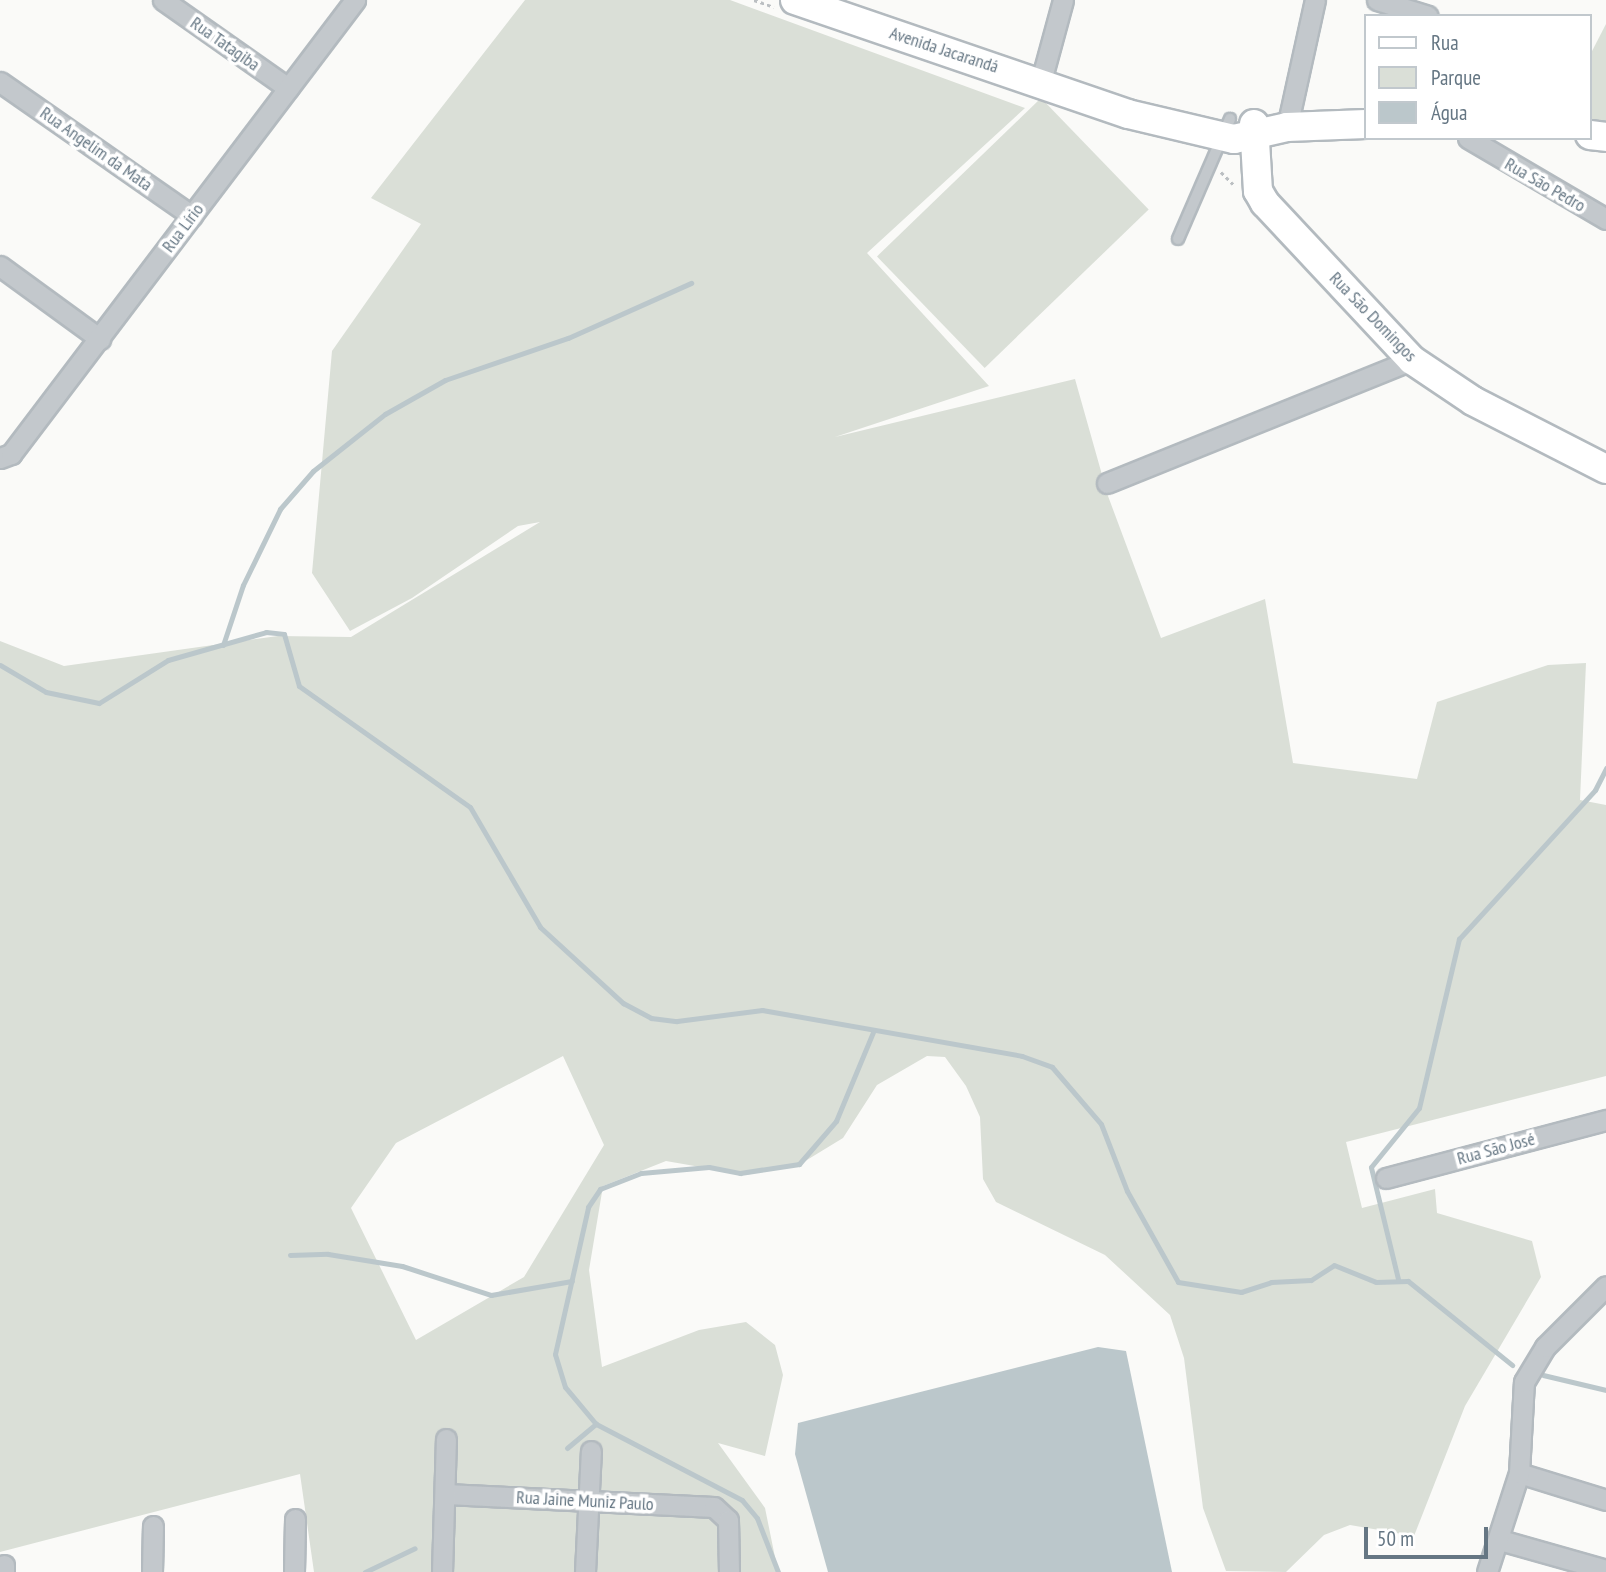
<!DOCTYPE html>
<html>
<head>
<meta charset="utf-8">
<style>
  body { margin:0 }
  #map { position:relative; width:1606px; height:1572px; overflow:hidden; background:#fafaf8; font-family:"PT Sans Narrow",sans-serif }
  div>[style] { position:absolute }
  .green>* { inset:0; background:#dadfd7; transform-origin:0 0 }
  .water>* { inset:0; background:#bbc7cb }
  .stream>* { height:5px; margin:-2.5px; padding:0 2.5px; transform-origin:2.5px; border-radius:2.5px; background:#bbc7cb }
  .path>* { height:2.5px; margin-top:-1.25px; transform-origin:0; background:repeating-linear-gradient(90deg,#bbbfc2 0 3.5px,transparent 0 7px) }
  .roads { filter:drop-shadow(2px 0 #b3babf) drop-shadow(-2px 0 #b3babf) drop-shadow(0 2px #b3babf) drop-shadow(0 -2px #b3babf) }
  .lane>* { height:10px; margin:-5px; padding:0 5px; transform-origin:5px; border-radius:5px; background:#c3c8cc }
  .street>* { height:19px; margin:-9.5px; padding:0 9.5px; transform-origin:9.5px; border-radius:9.5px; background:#c3c8cc }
  .secondary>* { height:28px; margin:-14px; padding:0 14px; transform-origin:14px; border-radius:14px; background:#fff }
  span { translate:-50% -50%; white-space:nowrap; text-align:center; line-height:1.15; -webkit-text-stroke:7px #fff; paint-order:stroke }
  .street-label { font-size:18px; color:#657683 }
  .legend { position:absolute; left:1364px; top:14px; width:228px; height:126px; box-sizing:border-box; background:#fff; border:2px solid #c1c8cd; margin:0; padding:9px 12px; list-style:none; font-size:21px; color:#657683 }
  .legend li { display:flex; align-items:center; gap:14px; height:35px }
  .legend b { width:35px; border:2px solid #c1c8cd }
  .scale { position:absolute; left:1364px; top:1527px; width:124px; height:32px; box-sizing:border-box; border:4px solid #657683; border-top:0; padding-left:9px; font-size:21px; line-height:24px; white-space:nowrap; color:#657683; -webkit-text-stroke:5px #fff; paint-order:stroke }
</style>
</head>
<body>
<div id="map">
  <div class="green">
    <div style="clip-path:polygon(evenodd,525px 0,730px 0,1025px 108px,867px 253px,989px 386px,835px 437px,1075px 379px,1108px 496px,1161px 638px,1265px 599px,1293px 763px,1417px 779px,1437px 702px,1548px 665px,1586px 663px,1580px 800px,1606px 805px,1606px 1076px,1346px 1142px,1362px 1208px,1435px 1189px,1437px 1213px,1532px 1241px,1541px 1277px,1465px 1406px,1414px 1536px,1350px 1525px,1324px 1535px,1286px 1572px,1226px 1571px,1203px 1508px,1184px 1358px,1170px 1315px,1105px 1255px,996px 1202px,983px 1179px,980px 1117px,966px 1086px,945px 1057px,927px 1056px,877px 1085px,843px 1138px,802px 1163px,746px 1175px,666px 1161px,603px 1186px,589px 1270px,602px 1367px,699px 1330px,746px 1322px,775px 1345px,783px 1375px,765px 1456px,718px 1443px,765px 1508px,778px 1572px,314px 1572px,300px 1474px,0 1552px,0 641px,64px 666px,278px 636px,351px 637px,540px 522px,518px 526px,412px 598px,350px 631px,312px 573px,332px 351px,421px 224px,371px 198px,525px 0,563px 1056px,604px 1145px,524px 1277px,416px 1340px,351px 1208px,396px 1143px,563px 1056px)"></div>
    <div style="clip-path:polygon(1606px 24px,1606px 127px,1590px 123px,1590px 55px)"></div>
    <div style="left:1041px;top:98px;width:155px;height:228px;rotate:46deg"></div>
  </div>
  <div class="water">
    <div style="clip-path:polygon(1098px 1347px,1126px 1351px,1172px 1572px,828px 1572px,795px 1454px,798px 1423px)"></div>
  </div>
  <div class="stream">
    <div style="left:223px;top:645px;width:63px;rotate:-71.6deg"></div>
    <div style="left:243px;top:585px;width:85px;rotate:-64deg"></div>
    <div style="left:280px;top:509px;width:50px;rotate:-49deg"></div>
    <div style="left:313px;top:471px;width:92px;rotate:-38.4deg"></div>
    <div style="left:385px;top:414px;width:69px;rotate:-29.5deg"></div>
    <div style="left:445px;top:380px;width:130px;rotate:-18.9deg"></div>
    <div style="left:568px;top:338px;width:135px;rotate:-24.1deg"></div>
    <div style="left:0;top:665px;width:53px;rotate:30.4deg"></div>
    <div style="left:46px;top:692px;width:54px;rotate:11.7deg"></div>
    <div style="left:99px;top:703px;width:81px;rotate:-31.9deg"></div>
    <div style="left:168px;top:660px;width:102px;rotate:-15.9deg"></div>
    <div style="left:266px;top:632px;width:18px;rotate:6deg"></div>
    <div style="left:284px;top:634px;width:54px;rotate:73.9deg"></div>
    <div style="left:299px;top:686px;width:209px;rotate:35.3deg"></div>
    <div style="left:470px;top:807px;width:139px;rotate:59.7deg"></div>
    <div style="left:540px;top:927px;width:113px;rotate:42.5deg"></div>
    <div style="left:623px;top:1003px;width:32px;rotate:28deg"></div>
    <div style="left:651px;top:1018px;width:26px;rotate:7deg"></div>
    <div style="left:677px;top:1021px;width:86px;rotate:-7.4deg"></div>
    <div style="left:762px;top:1010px;width:264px;rotate:10deg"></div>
    <div style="left:1022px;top:1056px;width:32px;rotate:20deg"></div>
    <div style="left:1052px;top:1067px;width:75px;rotate:49.3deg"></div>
    <div style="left:1101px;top:1124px;width:72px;rotate:68.8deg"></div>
    <div style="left:1127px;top:1191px;width:104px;rotate:60.7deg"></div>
    <div style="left:1178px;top:1282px;width:64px;rotate:9deg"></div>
    <div style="left:1241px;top:1292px;width:32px;rotate:-18deg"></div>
    <div style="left:1271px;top:1282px;width:40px;rotate:-2.9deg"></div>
    <div style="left:1311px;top:1280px;width:27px;rotate:-33deg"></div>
    <div style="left:1334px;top:1265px;width:45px;rotate:22deg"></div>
    <div style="left:1376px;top:1282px;width:32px;rotate:-2deg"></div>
    <div style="left:1408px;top:1281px;width:134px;rotate:38.9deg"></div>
    <div style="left:290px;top:1255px;width:38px;rotate:-2deg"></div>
    <div style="left:328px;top:1254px;width:75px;rotate:9.2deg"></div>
    <div style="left:402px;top:1266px;width:94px;rotate:18deg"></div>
    <div style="left:491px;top:1295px;width:82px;rotate:-9.8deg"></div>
    <div style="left:1398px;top:1279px;width:115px;rotate:-103.6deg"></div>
    <div style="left:1371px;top:1167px;width:76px;rotate:-50.9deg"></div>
    <div style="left:1419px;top:1108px;width:174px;rotate:-76.7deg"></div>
    <div style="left:1459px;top:939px;width:202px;rotate:-47.6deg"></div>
    <div style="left:1595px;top:790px;width:25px;rotate:-63deg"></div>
    <div style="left:1543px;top:1375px;width:65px;rotate:13.4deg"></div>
    <div style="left:567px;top:1448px;width:38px;rotate:-40deg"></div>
    <div style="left:365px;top:1572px;width:55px;rotate:-25.6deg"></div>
    <div style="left:778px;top:1572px;width:58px;rotate:-111.3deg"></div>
    <div style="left:757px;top:1518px;width:23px;rotate:-130deg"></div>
    <div style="left:742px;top:1500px;width:165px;rotate:-152.5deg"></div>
    <div style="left:596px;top:1424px;width:48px;rotate:-130deg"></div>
    <div style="left:565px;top:1387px;width:34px;rotate:-107deg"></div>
    <div style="left:555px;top:1354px;width:151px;rotate:-77.3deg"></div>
    <div style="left:588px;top:1207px;width:22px;rotate:-56deg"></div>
    <div style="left:600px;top:1189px;width:44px;rotate:-21.3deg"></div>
    <div style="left:641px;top:1173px;width:68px;rotate:-5deg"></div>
    <div style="left:709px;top:1167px;width:32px;rotate:11deg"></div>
    <div style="left:740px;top:1173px;width:60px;rotate:-8.7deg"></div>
    <div style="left:799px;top:1164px;width:57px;rotate:-49.3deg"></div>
    <div style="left:836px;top:1121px;width:96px;rotate:-67.4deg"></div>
  </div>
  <div class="path">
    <div style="left:754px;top:0;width:21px;rotate:19deg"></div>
    <div style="left:1221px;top:172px;width:18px;rotate:45deg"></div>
  </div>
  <div class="roads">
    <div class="lane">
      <div style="left:1178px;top:239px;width:131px;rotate:-66.6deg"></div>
    </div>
    <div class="street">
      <div style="left:163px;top:0;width:153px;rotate:35.1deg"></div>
      <div style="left:1377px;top:0;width:53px;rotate:17.4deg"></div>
      <div style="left:1041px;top:81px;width:84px;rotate:-74.8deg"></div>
      <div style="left:0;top:82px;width:234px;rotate:34.9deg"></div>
      <div style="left:1287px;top:127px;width:130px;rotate:-77.6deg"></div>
      <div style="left:1468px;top:138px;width:160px;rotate:30.4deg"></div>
      <div style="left:0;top:266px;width:124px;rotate:36.1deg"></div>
      <div style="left:0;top:458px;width:12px;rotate:-20deg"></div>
      <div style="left:11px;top:454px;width:570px;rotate:-52.85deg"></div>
      <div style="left:1107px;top:483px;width:329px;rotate:-22deg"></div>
      <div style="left:1386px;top:1178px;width:228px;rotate:-14.8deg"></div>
      <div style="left:1519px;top:1473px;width:91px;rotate:17.2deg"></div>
      <div style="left:446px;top:1494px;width:268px;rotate:2.8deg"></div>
      <div style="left:714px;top:1507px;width:19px;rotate:43deg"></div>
      <div style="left:728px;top:1520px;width:52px;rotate:88.9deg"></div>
      <div style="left:1500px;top:1540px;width:110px;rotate:15.8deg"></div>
      <div style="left:4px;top:1572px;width:7px;rotate:-90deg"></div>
      <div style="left:152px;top:1572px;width:46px;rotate:-88.8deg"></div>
      <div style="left:294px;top:1572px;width:53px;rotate:-88.9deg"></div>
      <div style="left:442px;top:1572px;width:133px;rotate:-88.3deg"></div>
      <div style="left:585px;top:1572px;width:121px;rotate:-87.2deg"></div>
      <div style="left:1487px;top:1572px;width:104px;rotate:-72.1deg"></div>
      <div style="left:1519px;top:1473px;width:91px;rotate:-86.9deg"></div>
      <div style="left:1524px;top:1382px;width:41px;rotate:-59deg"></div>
      <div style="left:1545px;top:1347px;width:86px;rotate:-45deg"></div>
    </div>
    <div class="secondary">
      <div style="left:795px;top:0;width:352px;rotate:18.9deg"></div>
      <div style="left:1128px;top:114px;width:109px;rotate:13.3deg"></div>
      <div style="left:1234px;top:139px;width:54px;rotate:-12.8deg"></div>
      <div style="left:1287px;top:127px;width:79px;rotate:-2.2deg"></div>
      <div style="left:1254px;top:124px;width:67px;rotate:86.6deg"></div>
      <div style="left:1258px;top:191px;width:14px;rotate:60deg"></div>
      <div style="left:1265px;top:203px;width:215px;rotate:46.9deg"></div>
      <div style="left:1412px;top:360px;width:73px;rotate:33.9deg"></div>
      <div style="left:1473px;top:401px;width:149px;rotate:27.1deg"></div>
      <div style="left:1590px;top:135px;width:16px;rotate:7deg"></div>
    </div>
  </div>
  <div class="street-label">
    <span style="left:225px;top:44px;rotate:35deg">Rua Tatagiba</span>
    <span style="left:944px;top:50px;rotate:18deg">Avenida Jacarandá</span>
    <span style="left:96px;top:149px;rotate:35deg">Rua Angelim da Mata</span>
    <span style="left:1545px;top:185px;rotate:30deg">Rua São Pedro</span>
    <span style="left:183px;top:228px;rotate:-53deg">Rua Lírio</span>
    <span style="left:1373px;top:317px;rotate:46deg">Rua São Domingos</span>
    <span style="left:1496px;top:1149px;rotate:-15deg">Rua São José</span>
    <span style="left:585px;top:1501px;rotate:3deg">Rua Jaine Muniz Paulo</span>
  </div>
  <ul class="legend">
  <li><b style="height:9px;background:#fff"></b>Rua</li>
  <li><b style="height:19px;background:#dadfd7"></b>Parque</li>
  <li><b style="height:19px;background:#bbc7cb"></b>Água</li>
  </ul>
  <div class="scale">50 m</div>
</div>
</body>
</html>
